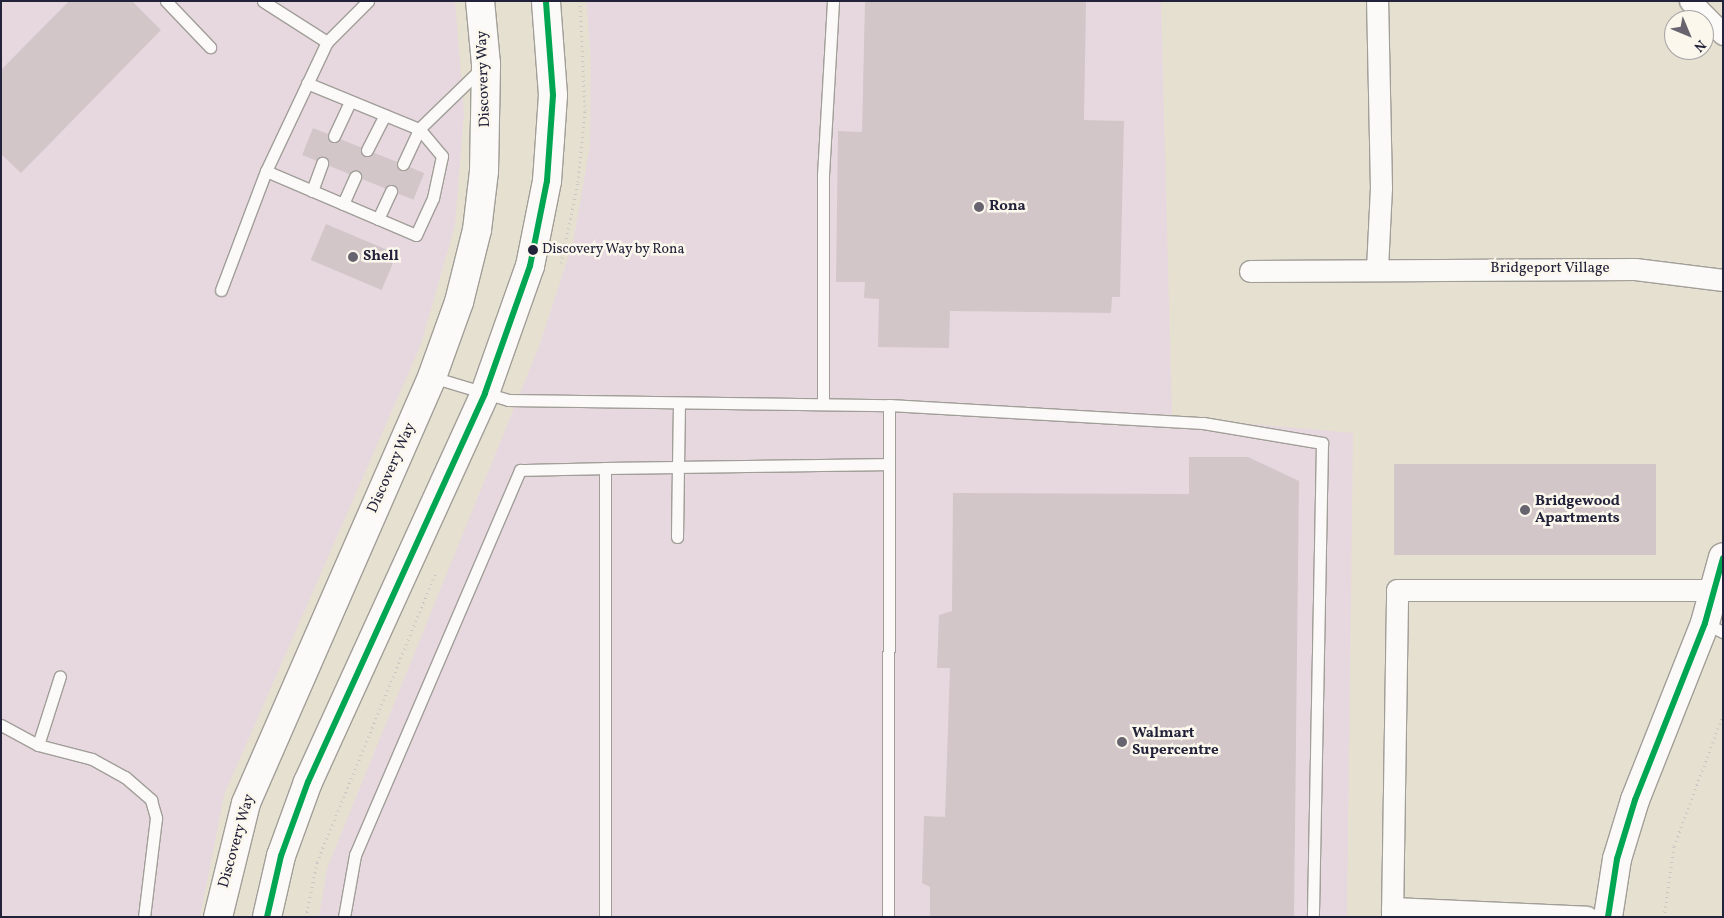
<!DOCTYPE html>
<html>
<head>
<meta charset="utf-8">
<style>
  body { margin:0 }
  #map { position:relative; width:1724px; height:918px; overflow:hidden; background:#e6e0d0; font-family:Vollkorn,serif }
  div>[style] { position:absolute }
  .built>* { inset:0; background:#e7d8e0 }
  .building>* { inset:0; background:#d2c6c9; transform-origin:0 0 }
  .path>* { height:3px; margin-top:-1.5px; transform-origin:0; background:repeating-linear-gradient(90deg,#c8c7c5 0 1px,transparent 0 5px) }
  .roads { filter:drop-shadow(1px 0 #a19e98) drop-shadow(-1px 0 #a19e98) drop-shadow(0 1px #a19e98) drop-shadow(0 -1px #a19e98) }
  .service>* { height:11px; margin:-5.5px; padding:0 5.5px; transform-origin:5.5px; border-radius:5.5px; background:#fbfaf8 }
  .minor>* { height:21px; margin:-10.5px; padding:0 10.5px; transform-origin:10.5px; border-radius:10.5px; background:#fbfaf8 }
  .tertiary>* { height:28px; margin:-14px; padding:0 14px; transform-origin:14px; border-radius:14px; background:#fbfaf8 }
  .bus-1>* { height:6px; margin:-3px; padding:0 3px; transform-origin:3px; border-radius:3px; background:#00a651 }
  .dots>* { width:14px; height:14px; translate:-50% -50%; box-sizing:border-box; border:2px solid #fbf7ec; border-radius:50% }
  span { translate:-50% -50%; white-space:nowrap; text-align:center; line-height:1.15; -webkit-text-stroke:5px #fbf7ec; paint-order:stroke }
  .bus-label { font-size:14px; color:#22223b }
  .left { translate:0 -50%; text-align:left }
  .street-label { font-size:15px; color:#22223b }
  .poi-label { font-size:15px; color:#22223b; font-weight:700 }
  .frame { position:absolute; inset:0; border:2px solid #22223b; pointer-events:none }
  .north { position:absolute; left:1664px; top:10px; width:50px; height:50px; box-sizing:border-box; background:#fbf7ec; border:1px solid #a4a2a5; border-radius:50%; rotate:135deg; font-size:14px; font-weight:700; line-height:20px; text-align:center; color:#22223b }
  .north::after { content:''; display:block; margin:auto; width:18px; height:22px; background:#67646f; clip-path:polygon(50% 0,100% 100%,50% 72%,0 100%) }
</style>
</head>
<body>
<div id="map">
  <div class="built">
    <div style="clip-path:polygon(5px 1px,455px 1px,464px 113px,455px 225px,421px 344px,224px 795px,200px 917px,1px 917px,1px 5px)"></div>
    <div style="clip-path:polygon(586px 1px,1161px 1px,1172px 417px,1353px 433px,1347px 917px,319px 917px,327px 869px,540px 344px,573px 242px,590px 146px,591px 58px)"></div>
  </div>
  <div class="building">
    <div style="clip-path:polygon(69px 1px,132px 1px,161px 30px,21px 173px,1px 154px,1px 70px)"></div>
    <div style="clip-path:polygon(865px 1px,1086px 1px,1084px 120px,1124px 121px,1120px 297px,1112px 297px,1111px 313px,950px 311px,949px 348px,878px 347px,879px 299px,864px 298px,865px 282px,836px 282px,838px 131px,862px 132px)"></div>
    <div style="left:313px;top:128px;width:120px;height:29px;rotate:22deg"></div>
    <div style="left:326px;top:224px;width:77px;height:39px;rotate:23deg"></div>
    <div style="clip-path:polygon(1189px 457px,1248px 457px,1299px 481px,1294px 917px,930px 917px,930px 887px,922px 883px,924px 816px,945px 817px,950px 668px,937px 668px,939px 615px,952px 611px,953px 493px,1189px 494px)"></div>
    <div style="left:1394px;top:464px;width:262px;height:91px"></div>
  </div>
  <div class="path">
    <div style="left:561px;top:263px;width:83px;rotate:-78.1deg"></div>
    <div style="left:578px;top:182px;width:71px;rotate:-84.4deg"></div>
    <div style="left:585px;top:111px;width:110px;rotate:-92.6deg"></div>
    <div style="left:306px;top:917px;width:56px;rotate:-78.7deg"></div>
    <div style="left:317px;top:862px;width:313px;rotate:-67.7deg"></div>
    <div style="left:1664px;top:917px;width:72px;rotate:-82deg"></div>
    <div style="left:1674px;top:846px;width:140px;rotate:-69.5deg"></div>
  </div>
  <div class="roads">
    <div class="service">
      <div style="left:166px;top:1px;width:64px;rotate:46.3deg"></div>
      <div style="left:327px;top:42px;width:58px;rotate:-45deg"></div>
      <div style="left:334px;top:136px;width:38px;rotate:-65deg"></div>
      <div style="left:367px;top:150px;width:39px;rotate:-63deg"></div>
      <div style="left:403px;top:164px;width:38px;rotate:-65deg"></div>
      <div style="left:419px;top:129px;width:89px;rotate:-44.1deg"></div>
      <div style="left:266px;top:171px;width:163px;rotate:23.1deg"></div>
      <div style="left:416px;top:235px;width:41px;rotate:-65.3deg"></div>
      <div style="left:433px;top:198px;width:43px;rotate:-77.9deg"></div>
      <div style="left:442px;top:156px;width:35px;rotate:-130deg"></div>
      <div style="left:419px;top:129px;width:121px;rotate:-157.7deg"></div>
      <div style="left:312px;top:191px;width:30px;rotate:-70deg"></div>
      <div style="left:343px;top:204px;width:30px;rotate:-66deg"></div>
      <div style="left:378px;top:219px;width:31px;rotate:-65deg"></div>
      <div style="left:221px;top:290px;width:127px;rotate:-69.3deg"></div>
      <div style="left:266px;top:171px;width:143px;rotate:-64.7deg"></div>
      <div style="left:327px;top:42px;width:76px;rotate:-147.4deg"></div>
      <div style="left:432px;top:377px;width:79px;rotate:16.8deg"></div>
      <div style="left:508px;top:400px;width:381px;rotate:0.8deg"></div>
      <div style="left:889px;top:405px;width:512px;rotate:90.11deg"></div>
      <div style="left:823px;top:404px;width:229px;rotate:-90deg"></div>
      <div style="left:823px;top:175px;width:174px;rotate:-86.7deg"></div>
      <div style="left:889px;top:405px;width:315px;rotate:3.3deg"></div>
      <div style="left:1203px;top:423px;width:121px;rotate:9.5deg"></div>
      <div style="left:1322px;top:443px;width:474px;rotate:91.1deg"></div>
      <div style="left:677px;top:537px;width:70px;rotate:-89.2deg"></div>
      <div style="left:678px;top:467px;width:211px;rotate:-0.8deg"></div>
      <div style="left:1705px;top:623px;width:20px;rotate:27deg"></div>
      <div style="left:1px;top:725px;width:42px;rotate:28.4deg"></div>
      <div style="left:38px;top:745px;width:72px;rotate:-72.3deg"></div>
      <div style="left:38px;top:745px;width:56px;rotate:14.5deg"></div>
      <div style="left:92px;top:759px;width:38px;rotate:29deg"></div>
      <div style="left:125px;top:777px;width:35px;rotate:41deg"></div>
      <div style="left:151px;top:800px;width:19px;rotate:74deg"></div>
      <div style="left:156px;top:818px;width:100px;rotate:96.9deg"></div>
      <div style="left:344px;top:917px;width:63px;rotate:-79.9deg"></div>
      <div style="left:355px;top:855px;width:419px;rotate:-66.8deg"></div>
      <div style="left:520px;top:470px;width:85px;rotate:-1.3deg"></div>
      <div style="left:605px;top:917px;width:449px;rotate:-90deg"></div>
      <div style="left:605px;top:468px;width:73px;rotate:-0.8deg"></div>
      <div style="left:678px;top:467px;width:64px;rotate:-89.1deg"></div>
    </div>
    <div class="minor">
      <div style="left:1690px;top:1px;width:47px;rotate:45deg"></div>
      <div style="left:1377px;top:269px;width:81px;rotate:-87.2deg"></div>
      <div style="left:1381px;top:188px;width:187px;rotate:-91.2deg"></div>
      <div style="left:1250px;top:271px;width:385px;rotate:-0.3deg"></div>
      <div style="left:1635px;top:269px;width:89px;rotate:7.1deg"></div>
      <div style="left:1392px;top:908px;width:195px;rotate:2.6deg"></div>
      <div style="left:1392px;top:917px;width:327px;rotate:-89.1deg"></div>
      <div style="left:1397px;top:590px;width:318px"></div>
    </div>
    <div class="tertiary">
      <div style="left:218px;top:917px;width:117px;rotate:-76.2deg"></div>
      <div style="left:246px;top:803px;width:465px;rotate:-66.4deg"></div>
      <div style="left:432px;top:377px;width:80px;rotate:-70.2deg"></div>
      <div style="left:459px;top:302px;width:74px;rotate:-76deg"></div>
      <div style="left:477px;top:230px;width:59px;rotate:-83.2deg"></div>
      <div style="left:484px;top:171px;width:107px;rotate:-88.9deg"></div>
      <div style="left:486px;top:64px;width:63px;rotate:-95.4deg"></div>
      <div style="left:267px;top:917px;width:63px;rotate:-77.1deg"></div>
      <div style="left:281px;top:856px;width:79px;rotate:-70deg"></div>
      <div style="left:308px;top:782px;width:427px;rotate:-65.5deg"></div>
      <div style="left:485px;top:393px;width:135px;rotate:-70.5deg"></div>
      <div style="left:530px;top:266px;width:87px;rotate:-78.7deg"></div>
      <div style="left:547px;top:181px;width:42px;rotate:-85.9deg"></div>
      <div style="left:550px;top:139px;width:44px;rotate:-86.1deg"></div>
      <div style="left:553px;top:95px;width:94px;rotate:-94.3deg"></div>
      <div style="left:1608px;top:917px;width:59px;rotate:-81.2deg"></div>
      <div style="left:1617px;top:859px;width:62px;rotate:-73deg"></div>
      <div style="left:1635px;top:800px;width:190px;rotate:-68.4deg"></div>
      <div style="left:1705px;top:623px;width:68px;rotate:-74.7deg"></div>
    </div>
  </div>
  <div class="bus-1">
    <div style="left:267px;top:917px;width:63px;rotate:-77.1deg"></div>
    <div style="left:281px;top:856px;width:79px;rotate:-70deg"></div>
    <div style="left:308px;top:782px;width:427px;rotate:-65.5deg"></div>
    <div style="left:485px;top:393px;width:135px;rotate:-70.5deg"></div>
    <div style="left:530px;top:266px;width:87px;rotate:-78.7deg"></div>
    <div style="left:547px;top:181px;width:86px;rotate:-86deg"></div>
    <div style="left:553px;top:95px;width:94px;rotate:-94.3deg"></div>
    <div style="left:1608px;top:917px;width:59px;rotate:-81.2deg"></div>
    <div style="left:1617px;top:859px;width:62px;rotate:-73deg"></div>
    <div style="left:1635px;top:800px;width:190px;rotate:-68.4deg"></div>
    <div style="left:1705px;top:623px;width:67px;rotate:-74.5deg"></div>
  </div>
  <div class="dots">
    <div style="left:979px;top:207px;background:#67646f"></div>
    <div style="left:533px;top:250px;background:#22223b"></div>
    <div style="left:353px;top:257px;background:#67646f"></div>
    <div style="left:1525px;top:510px;background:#67646f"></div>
    <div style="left:1122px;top:742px;background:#67646f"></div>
  </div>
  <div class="bus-label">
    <span class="left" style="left:542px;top:250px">Discovery Way by Rona</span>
  </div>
  <div class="street-label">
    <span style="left:484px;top:79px;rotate:-92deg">Discovery Way</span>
    <span style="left:1550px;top:269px">Bridgeport Village</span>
    <span style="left:392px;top:468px;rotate:-66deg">Discovery Way</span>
    <span style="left:237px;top:841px;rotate:-74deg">Discovery Way</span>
  </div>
  <div class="poi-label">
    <span class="left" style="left:989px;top:207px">Rona</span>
    <span class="left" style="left:363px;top:257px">Shell</span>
    <span class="left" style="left:1535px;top:510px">Bridgewood<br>Apartments</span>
    <span class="left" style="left:1132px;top:742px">Walmart<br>Supercentre</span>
  </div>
  <div class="frame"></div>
  <div class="north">N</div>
</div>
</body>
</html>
